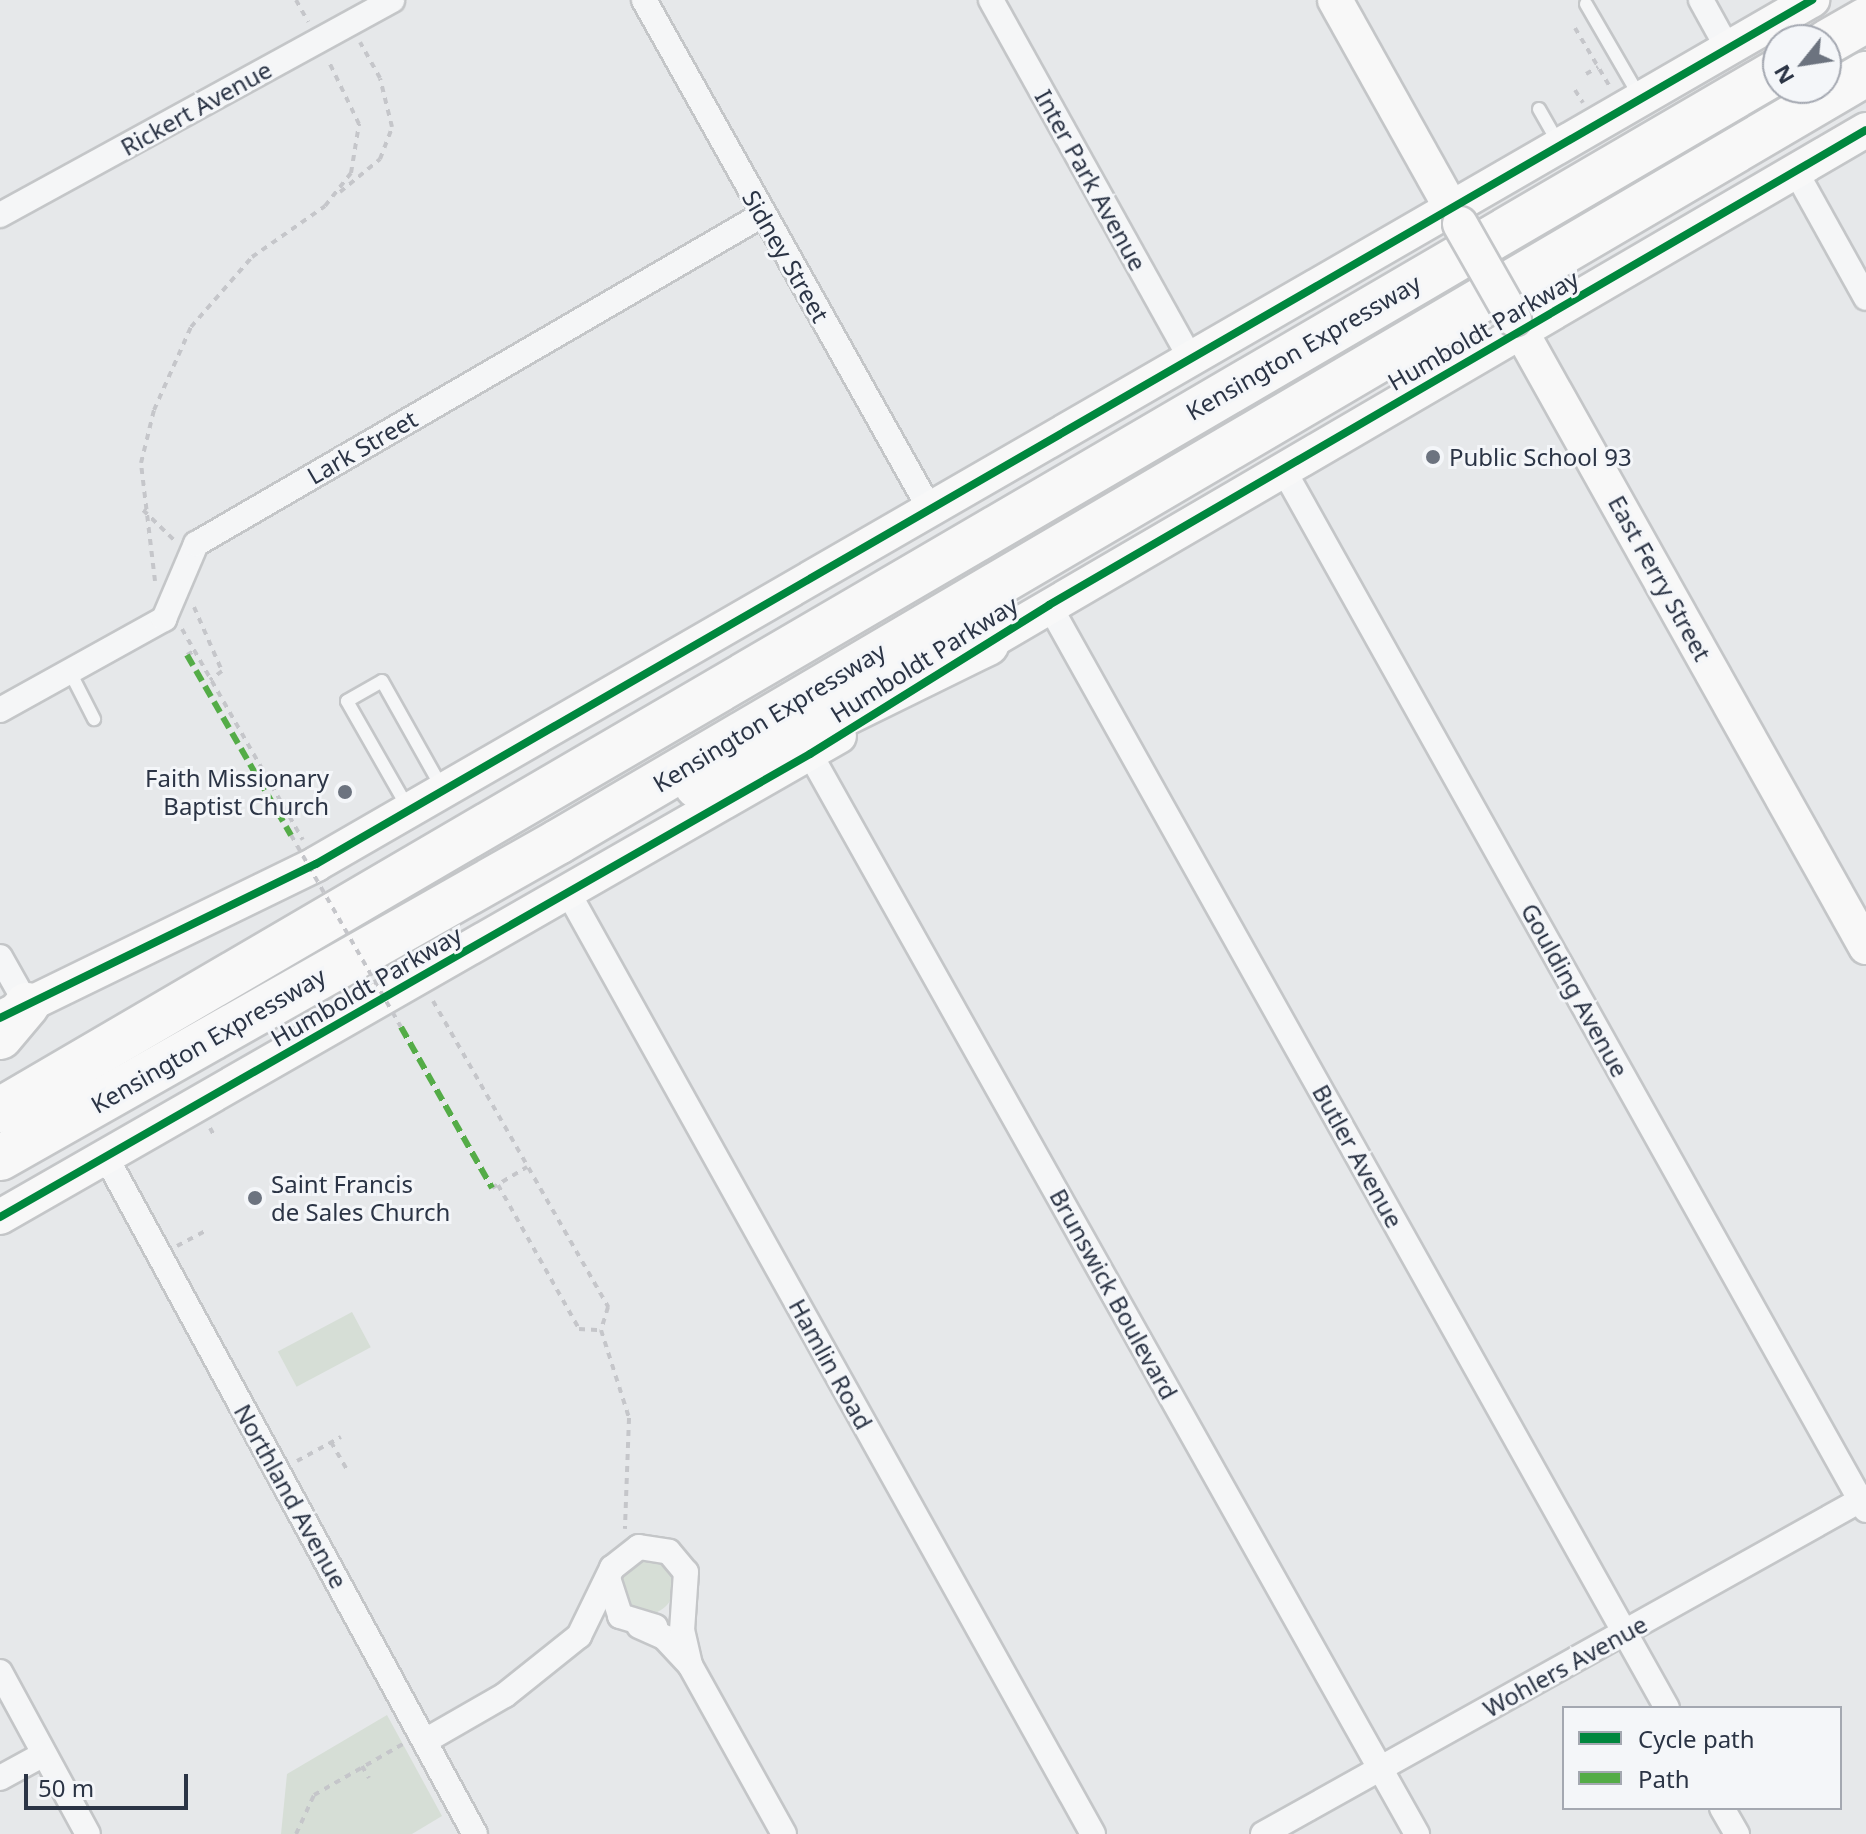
<!DOCTYPE html>
<html>
<head>
<meta charset="utf-8">
<style>
  body { margin:0 }
  #map { position:relative; width:1866px; height:1834px; overflow:hidden; background:#e6e8ea; font-family:"Noto Sans",sans-serif }
  div>[style] { position:absolute }
  .green>* { inset:0; background:#d6ded6; transform-origin:0 0 }
  .round { border-radius:50% }
  .path>* { height:4px; margin-top:-2px; transform-origin:0; background:repeating-linear-gradient(90deg,#c5c6ca 0 6px,transparent 0 12px) }
  .roads { filter:drop-shadow(2px 0 #c4c6c8) drop-shadow(-2px 0 #c4c6c8) drop-shadow(0 2px #c4c6c8) drop-shadow(0 -2px #c4c6c8) }
  .lane>* { height:12px; margin:-6px; padding:0 6px; transform-origin:6px; border-radius:6px; background:#f5f6f7 }
  .street>* { height:24px; margin:-12px; padding:0 12px; transform-origin:12px; border-radius:12px; background:#f5f6f7 }
  .secondary>* { height:34px; margin:-17px; padding:0 17px; transform-origin:17px; border-radius:17px; background:#f8f8f8 }
  .highway>* { height:44px; margin:-22px; padding:0 22px; transform-origin:22px; border-radius:22px; background:#f8f8f8 }
  .path-bridge>* { height:4px; margin-top:-2px; transform-origin:0; background:repeating-linear-gradient(90deg,#c5c6ca 0 6px,transparent 0 12px) }
  .bridges { filter:drop-shadow(2px 0 #c4c6c8) drop-shadow(-2px 0 #c4c6c8) drop-shadow(0 2px #c4c6c8) drop-shadow(0 -2px #c4c6c8) }
  .secondary-bridge>* { height:34px; margin:-17px; padding:0 17px; transform-origin:17px; border-radius:17px; background:#f8f8f8 }
  .quiet>* { height:6px; margin-top:-3px; transform-origin:0; background:repeating-linear-gradient(90deg,#54ac47 0 12px,transparent 0 18px) }
  .cycleway>* { height:8px; margin:-4px; padding:0 4px; transform-origin:4px; border-radius:4px; background:#00873e }
  .dots>* { width:22px; height:22px; translate:-50% -50%; box-sizing:border-box; border:4px solid #f4f6f9; border-radius:50% }
  span { translate:-50% -50%; white-space:nowrap; text-align:center; line-height:1.15; -webkit-text-stroke:6px #f4f6f9; paint-order:stroke }
  .street-label { font-size:24px; color:#2b3445 }
  .poi-label { font-size:24px; color:#2b3445 }
  .left { translate:0 -50%; text-align:left }
  .right { translate:-100% -50%; text-align:right }
  .legend { position:absolute; left:1562px; top:1706px; width:280px; height:104px; box-sizing:border-box; background:#f4f6f9; border:2px solid #a4a8b1; margin:0; padding:10px 14px; list-style:none; font-size:24px; color:#2b3445 }
  .legend li { display:flex; align-items:center; gap:16px; height:40px }
  .legend b { width:40px; border:2px solid #a4a8b1 }
  .north { position:absolute; left:1762px; top:24px; width:80px; height:80px; box-sizing:border-box; background:#f4f6f9; border:2px solid #a4a8b1; border-radius:50%; rotate:240deg; font-size:22px; font-weight:700; line-height:32px; text-align:center; color:#2b3445 }
  .north::after { content:''; display:block; margin:auto; width:28px; height:36px; background:#6c737f; clip-path:polygon(50% 0,100% 100%,50% 72%,0 100%) }
  .scale { position:absolute; left:24px; top:1774px; width:164px; height:36px; box-sizing:border-box; border:4px solid #2b3445; border-top:0; padding-left:10px; font-size:24px; line-height:28px; white-space:nowrap; color:#2b3445; -webkit-text-stroke:6px #f4f6f9; paint-order:stroke }
</style>
</head>
<body>
<div id="map">
  <div class="green">
    <div style="left:352px;top:1312px;width:40px;height:84px;rotate:62deg"></div>
    <div class="round" style="left:620px;top:1560px;width:54px;height:54px"></div>
    <div style="clip-path:polygon(387px 1715px,442px 1816px,412px 1834px,281px 1834px,287px 1774px)"></div>
  </div>
  <div class="path">
    <div style="left:296px;top:0;width:25px;rotate:61deg"></div>
    <div style="left:1575px;top:28px;width:69px;rotate:59.3deg"></div>
    <div style="left:1586px;top:74px;width:14px;rotate:-30deg"></div>
    <div style="left:1575px;top:90px;width:15px;rotate:58deg"></div>
    <div style="left:340px;top:192px;width:52px;rotate:-39.5deg"></div>
    <div style="left:380px;top:159px;width:34px;rotate:-69deg"></div>
    <div style="left:392px;top:127px;width:50px;rotate:-103.8deg"></div>
    <div style="left:380px;top:78px;width:41px;rotate:-119.1deg"></div>
    <div style="left:143px;top:510px;width:43px;rotate:44.1deg"></div>
    <div style="left:155px;top:581px;width:119px;rotate:-96.8deg"></div>
    <div style="left:141px;top:463px;width:55px;rotate:-76.2deg"></div>
    <div style="left:154px;top:410px;width:91px;rotate:-66deg"></div>
    <div style="left:191px;top:327px;width:93px;rotate:-48.9deg"></div>
    <div style="left:252px;top:257px;width:89px;rotate:-34.9deg"></div>
    <div style="left:325px;top:206px;width:42px;rotate:-51.8deg"></div>
    <div style="left:351px;top:173px;width:50px;rotate:-80.7deg"></div>
    <div style="left:359px;top:124px;width:71px;rotate:-115.8deg"></div>
    <div style="left:194px;top:607px;width:70px;rotate:66.4deg"></div>
    <div style="left:222px;top:671px;width:15px;rotate:143deg"></div>
    <div style="left:182px;top:629px;width:243px;rotate:60.2deg"></div>
    <div style="left:187px;top:655px;width:8px;rotate:-30deg"></div>
    <div style="left:433px;top:1001px;width:353px;rotate:60.2deg"></div>
    <div style="left:608px;top:1307px;width:24px;rotate:107deg"></div>
    <div style="left:210px;top:1128px;width:10px;rotate:61deg"></div>
    <div style="left:498px;top:1185px;width:165px;rotate:60.6deg"></div>
    <div style="left:579px;top:1329px;width:22px;rotate:3deg"></div>
    <div style="left:601px;top:1330px;width:92px;rotate:72.3deg"></div>
    <div style="left:629px;top:1418px;width:111px;rotate:92.1deg"></div>
    <div style="left:492px;top:1188px;width:41px;rotate:-31deg"></div>
    <div style="left:177px;top:1246px;width:34px;rotate:-28deg"></div>
    <div style="left:331px;top:1442px;width:32px;rotate:60deg"></div>
    <div style="left:297px;top:1461px;width:50px;rotate:-28.6deg"></div>
    <div style="left:362px;top:1766px;width:14px;rotate:60deg"></div>
    <div style="left:296px;top:1834px;width:43px;rotate:-65.2deg"></div>
    <div style="left:314px;top:1795px;width:103px;rotate:-29.8deg"></div>
  </div>
  <div class="roads">
    <div class="lane">
      <div style="left:1586px;top:4px;width:108px;rotate:59.9deg"></div>
      <div style="left:1539px;top:109px;width:40px;rotate:60.3deg"></div>
      <div style="left:70px;top:672px;width:53px;rotate:62.9deg"></div>
      <div style="left:408px;top:808px;width:123px;rotate:-119.7deg"></div>
      <div style="left:347px;top:701px;width:40px;rotate:-29.7deg"></div>
      <div style="left:382px;top:681px;width:123px;rotate:60.7deg"></div>
    </div>
    <div class="street">
      <div style="left:644px;top:0;width:586px;rotate:60.68deg"></div>
      <div style="left:991px;top:0;width:412px;rotate:60.9deg"></div>
      <div style="left:1701px;top:0;width:56px;rotate:61.1deg"></div>
      <div style="left:1796px;top:172px;width:144px;rotate:60.9deg"></div>
      <div style="left:0;top:215px;width:447px;rotate:-28.7deg"></div>
      <div style="left:1283px;top:469px;width:1193px;rotate:60.75deg"></div>
      <div style="left:1049px;top:605px;width:1264px;rotate:60.74deg"></div>
      <div style="left:0;top:710px;width:188px;rotate:-29deg"></div>
      <div style="left:164px;top:619px;width:82px;rotate:-66.9deg"></div>
      <div style="left:196px;top:544px;width:655px;rotate:-30.17deg"></div>
      <div style="left:810px;top:754px;width:1239px;rotate:60.66deg"></div>
      <div style="left:569px;top:894px;width:1076px;rotate:60.86deg"></div>
      <div style="left:0;top:957px;width:55px;rotate:60.6deg"></div>
      <div style="left:106px;top:1157px;width:771px;rotate:61.41deg"></div>
      <div style="left:608px;top:1578px;width:40px;rotate:72deg"></div>
      <div style="left:620px;top:1616px;width:37px;rotate:17deg"></div>
      <div style="left:639px;top:1626px;width:27px;rotate:24deg"></div>
      <div style="left:664px;top:1637px;width:38px;rotate:47deg"></div>
      <div style="left:690px;top:1665px;width:193px;rotate:60.9deg"></div>
      <div style="left:0;top:1672px;width:184px;rotate:61.5deg"></div>
      <div style="left:425px;top:1741px;width:92px;rotate:-29.9deg"></div>
      <div style="left:505px;top:1695px;width:95px;rotate:-38.6deg"></div>
      <div style="left:579px;top:1636px;width:76px;rotate:-64.1deg"></div>
      <div style="left:612px;top:1568px;width:34px;rotate:-38deg"></div>
      <div style="left:639px;top:1547px;width:30px;rotate:9deg"></div>
      <div style="left:669px;top:1552px;width:26px;rotate:50deg"></div>
      <div style="left:686px;top:1572px;width:58px;rotate:93.9deg"></div>
      <div style="left:682px;top:1630px;width:36px;rotate:77deg"></div>
      <div style="left:0;top:1778px;width:50px;rotate:-28.6deg"></div>
      <div style="left:1722px;top:1808px;width:30px;rotate:60deg"></div>
      <div style="left:1263px;top:1834px;width:691px;rotate:-29.2deg"></div>
    </div>
    <div class="secondary">
      <div style="left:1335px;top:0;width:257px;rotate:60.8deg"></div>
      <div style="left:1514px;top:319px;width:720px;rotate:60.73deg"></div>
      <div style="left:965px;top:656px;width:1043px;rotate:-30.28deg"></div>
      <div style="left:7px;top:1015px;width:344px;rotate:-26deg"></div>
      <div style="left:316px;top:864px;width:1728px;rotate:-30.01deg"></div>
      <div style="left:0;top:1217px;width:967px;rotate:-29.83deg"></div>
    </div>
    <div class="highway">
      <div style="left:1826px;top:43px;width:46px;rotate:-29.9deg"></div>
      <div style="left:697px;top:786px;width:323px;rotate:-26.2deg"></div>
      <div style="left:0;top:1037px;width:42px;rotate:-49.8deg"></div>
      <div style="left:0;top:1110px;width:2059px;rotate:-30.3deg"></div>
      <div style="left:0;top:1158px;width:641px;rotate:-29.52deg"></div>
      <div style="left:558px;top:842px;width:1517px;rotate:-30.42deg"></div>
    </div>
  </div>
  <div class="path-bridge">
    <div style="left:291px;top:835px;width:221px;rotate:60.2deg"></div>
  </div>
  <div class="bridges">
    <div class="secondary-bridge">
      <div style="left:1460px;top:224px;width:109px;rotate:60.4deg"></div>
    </div>
  </div>
  <div class="quiet">
    <div style="left:187px;top:655px;width:208px;rotate:60deg"></div>
    <div style="left:401px;top:1027px;width:185px;rotate:60.5deg"></div>
  </div>
  <div class="cycleway">
    <div style="left:0;top:1018px;width:352px;rotate:-26deg"></div>
    <div style="left:316px;top:864px;width:1728px;rotate:-30.01deg"></div>
    <div style="left:0;top:1217px;width:933px;rotate:-29.75deg"></div>
    <div style="left:810px;top:754px;width:282px;rotate:-31.9deg"></div>
    <div style="left:1049px;top:605px;width:945px;rotate:-30.17deg"></div>
  </div>
  <div class="dots">
    <div style="left:1433px;top:457px;background:#6c737f"></div>
    <div style="left:345px;top:792px;background:#6c737f"></div>
    <div style="left:255px;top:1198px;background:#6c737f"></div>
  </div>
  <div class="street-label">
    <span style="left:196px;top:108px;rotate:-29deg">Rickert Avenue</span>
    <span style="left:1091px;top:180px;rotate:61deg">Inter Park Avenue</span>
    <span style="left:786px;top:256px;rotate:60deg">Sidney Street</span>
    <span style="left:1483px;top:330px;rotate:-30deg">Humboldt Parkway</span>
    <span style="left:1303px;top:347px;rotate:-30deg">Kensington Expressway</span>
    <span style="left:362px;top:447px;rotate:-30deg">Lark Street</span>
    <span style="left:1660px;top:578px;rotate:61deg">East Ferry Street</span>
    <span style="left:924px;top:659px;rotate:-32deg">Humboldt Parkway</span>
    <span style="left:769px;top:717px;rotate:-31deg">Kensington Expressway</span>
    <span style="left:366px;top:986px;rotate:-30deg">Humboldt Parkway</span>
    <span style="left:1575px;top:990px;rotate:61deg">Goulding Avenue</span>
    <span style="left:208px;top:1040px;rotate:-30deg">Kensington Expressway</span>
    <span style="left:1358px;top:1156px;rotate:61deg">Butler Avenue</span>
    <span style="left:1114px;top:1294px;rotate:61deg">Brunswick Boulevard</span>
    <span style="left:831px;top:1364px;rotate:61deg">Hamlin Road</span>
    <span style="left:291px;top:1496px;rotate:61deg">Northland Avenue</span>
    <span style="left:1565px;top:1666px;rotate:-29deg">Wohlers Avenue</span>
  </div>
  <div class="poi-label">
    <span class="left" style="left:1449px;top:457px">Public School 93</span>
    <span class="right" style="left:329px;top:792px">Faith Missionary<br>Baptist Church</span>
    <span class="left" style="left:271px;top:1198px">Saint Francis<br>de Sales Church</span>
  </div>
  <ul class="legend">
  <li><b style="height:10px;background:#00873e"></b>Cycle path</li>
  <li><b style="height:10px;background:#54ac47"></b>Path</li>
  </ul>
  <div class="north">N</div>
  <div class="scale">50 m</div>
</div>
</body>
</html>
